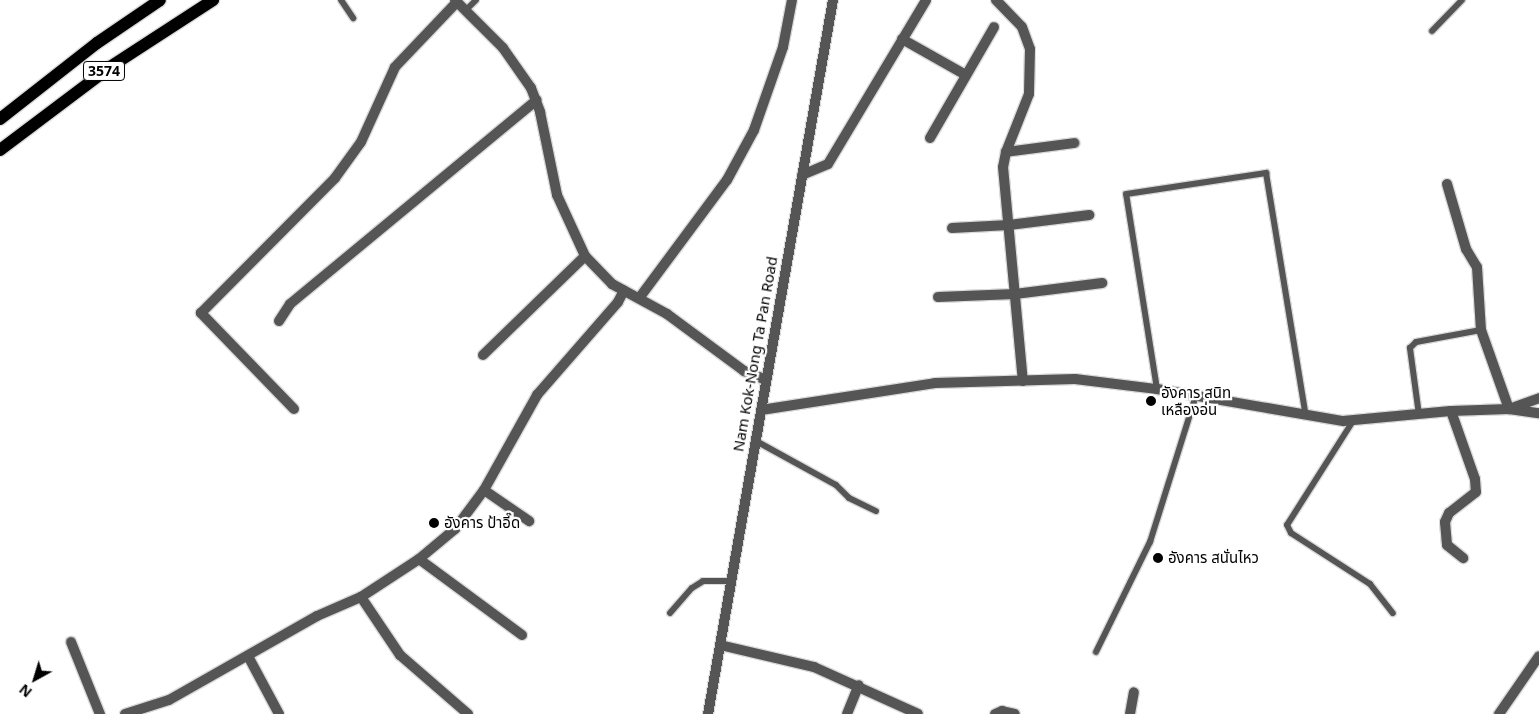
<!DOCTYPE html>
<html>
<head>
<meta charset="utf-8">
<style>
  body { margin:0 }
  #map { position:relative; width:1539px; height:714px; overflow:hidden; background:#fff; font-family:"Noto Sans","Noto Sans Thai",sans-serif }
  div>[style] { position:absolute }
  .roads { filter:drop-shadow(1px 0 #dbdbdb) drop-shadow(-1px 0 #dbdbdb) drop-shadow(0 1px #dbdbdb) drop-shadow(0 -1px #dbdbdb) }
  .service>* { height:6px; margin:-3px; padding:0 3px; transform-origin:3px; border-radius:3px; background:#555 }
  .minor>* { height:10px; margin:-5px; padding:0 5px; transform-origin:5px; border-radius:5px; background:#555 }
  .primary>* { height:12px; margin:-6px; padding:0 6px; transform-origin:6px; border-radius:6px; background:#000 }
  .dots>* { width:14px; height:14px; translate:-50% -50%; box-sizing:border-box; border:2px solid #fff; border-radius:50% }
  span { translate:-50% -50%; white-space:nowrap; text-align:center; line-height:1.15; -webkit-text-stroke:4.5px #fff; paint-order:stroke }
  .shield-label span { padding:1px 4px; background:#fff; border:1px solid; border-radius:4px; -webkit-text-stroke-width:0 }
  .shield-label { font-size:14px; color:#000; font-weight:700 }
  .street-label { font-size:15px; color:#000 }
  .poi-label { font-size:15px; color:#000 }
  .left { translate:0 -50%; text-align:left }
  .north { position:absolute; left:10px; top:654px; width:50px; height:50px; -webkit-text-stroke:4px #fff; paint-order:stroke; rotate:219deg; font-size:14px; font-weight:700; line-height:20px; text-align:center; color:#000 }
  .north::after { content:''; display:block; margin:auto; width:18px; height:22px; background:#000; clip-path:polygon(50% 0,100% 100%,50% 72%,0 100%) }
</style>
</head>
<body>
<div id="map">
  <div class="roads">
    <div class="service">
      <div style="left:341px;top:0;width:22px;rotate:56deg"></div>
      <div style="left:466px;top:10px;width:14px;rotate:-45deg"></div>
      <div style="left:1432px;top:31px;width:43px;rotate:-45.9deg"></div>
      <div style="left:1157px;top:389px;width:197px;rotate:-99deg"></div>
      <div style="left:1126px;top:194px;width:142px;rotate:-8.5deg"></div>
      <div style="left:1266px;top:173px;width:246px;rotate:80.7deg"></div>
      <div style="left:1419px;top:415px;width:68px;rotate:-97.7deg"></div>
      <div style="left:1410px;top:348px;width:8px;rotate:-45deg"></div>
      <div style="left:1416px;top:342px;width:66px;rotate:-10.5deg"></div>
      <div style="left:1353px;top:421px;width:123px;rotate:122.4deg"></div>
      <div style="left:1287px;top:525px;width:9px;rotate:63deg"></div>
      <div style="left:1291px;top:533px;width:94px;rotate:32.8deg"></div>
      <div style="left:1370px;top:584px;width:37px;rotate:52deg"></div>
      <div style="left:756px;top:441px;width:91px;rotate:28.8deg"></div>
      <div style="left:836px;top:485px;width:18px;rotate:45deg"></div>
      <div style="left:849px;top:498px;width:30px;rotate:26deg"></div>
      <div style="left:670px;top:613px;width:33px;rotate:-49deg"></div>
      <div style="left:692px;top:588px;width:13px;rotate:-32deg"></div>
      <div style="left:703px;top:581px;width:26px"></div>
      <div style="left:1096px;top:652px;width:123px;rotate:-63.9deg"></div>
      <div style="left:1150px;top:542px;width:154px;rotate:-72.6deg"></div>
    </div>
    <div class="minor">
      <div style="left:455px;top:0;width:68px;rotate:45deg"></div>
      <div style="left:503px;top:48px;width:49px;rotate:55deg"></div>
      <div style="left:531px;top:88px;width:26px;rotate:69deg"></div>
      <div style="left:540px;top:112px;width:85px;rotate:78.4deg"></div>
      <div style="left:557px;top:195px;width:67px;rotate:65.3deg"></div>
      <div style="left:585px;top:256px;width:39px;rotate:46deg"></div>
      <div style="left:612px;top:284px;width:63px;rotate:28.6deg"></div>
      <div style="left:667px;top:314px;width:96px;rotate:36.5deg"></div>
      <div style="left:744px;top:371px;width:24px;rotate:22deg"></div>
      <div style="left:996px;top:0;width:37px;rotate:46deg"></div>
      <div style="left:1022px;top:27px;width:23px;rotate:70deg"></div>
      <div style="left:1030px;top:49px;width:45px;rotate:91.3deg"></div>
      <div style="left:1029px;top:94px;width:62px;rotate:111.6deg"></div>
      <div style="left:1006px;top:152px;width:15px;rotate:101deg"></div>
      <div style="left:1003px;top:167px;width:215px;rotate:84.7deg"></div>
      <div style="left:902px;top:39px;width:73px;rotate:29.4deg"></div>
      <div style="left:930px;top:138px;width:128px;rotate:-60deg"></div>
      <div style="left:1006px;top:152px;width:69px;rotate:-7.5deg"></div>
      <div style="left:802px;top:175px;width:28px;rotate:-23deg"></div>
      <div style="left:828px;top:164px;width:191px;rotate:-59.1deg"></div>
      <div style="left:1447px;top:184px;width:68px;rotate:73.7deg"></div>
      <div style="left:1466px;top:249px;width:21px;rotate:59deg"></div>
      <div style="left:1477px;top:267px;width:63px;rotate:86.4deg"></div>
      <div style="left:1481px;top:330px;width:84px;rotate:70.5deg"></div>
      <div style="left:952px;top:228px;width:57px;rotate:-3deg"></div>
      <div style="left:1009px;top:225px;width:81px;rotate:-7.1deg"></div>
      <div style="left:640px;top:297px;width:146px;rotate:-53.4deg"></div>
      <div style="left:727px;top:180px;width:57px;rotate:-61.6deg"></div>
      <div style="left:754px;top:130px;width:88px;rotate:-70.7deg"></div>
      <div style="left:783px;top:47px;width:48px;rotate:-79.2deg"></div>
      <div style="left:938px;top:297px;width:77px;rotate:-2.2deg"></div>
      <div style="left:1015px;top:294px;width:88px;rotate:-7.2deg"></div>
      <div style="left:279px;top:321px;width:20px;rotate:-57deg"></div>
      <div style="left:290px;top:304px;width:320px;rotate:-39.6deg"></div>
      <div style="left:483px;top:355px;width:142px;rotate:-44.1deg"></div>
      <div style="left:1512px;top:408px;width:29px;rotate:-20deg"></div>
      <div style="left:294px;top:409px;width:134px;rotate:-134.1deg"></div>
      <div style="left:201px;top:313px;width:190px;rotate:-45.2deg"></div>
      <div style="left:335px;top:178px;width:44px;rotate:-54.2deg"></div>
      <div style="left:361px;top:142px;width:82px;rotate:-65.6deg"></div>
      <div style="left:395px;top:67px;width:90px;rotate:-46.4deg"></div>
      <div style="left:761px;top:410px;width:176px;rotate:-8.8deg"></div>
      <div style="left:935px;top:383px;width:140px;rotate:-1.6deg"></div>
      <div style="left:1075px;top:379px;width:83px;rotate:7deg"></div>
      <div style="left:1157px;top:389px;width:189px;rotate:9.8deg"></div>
      <div style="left:1343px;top:421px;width:108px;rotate:-5.3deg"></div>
      <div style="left:1451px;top:411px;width:58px;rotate:-2deg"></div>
      <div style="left:1509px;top:409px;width:30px;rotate:8deg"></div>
      <div style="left:1451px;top:411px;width:72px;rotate:70.6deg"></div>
      <div style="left:1475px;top:479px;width:13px;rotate:86deg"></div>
      <div style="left:1476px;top:492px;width:34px;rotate:142deg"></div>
      <div style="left:1449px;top:513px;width:10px;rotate:114deg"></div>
      <div style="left:1445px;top:522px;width:23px;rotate:85deg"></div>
      <div style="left:1447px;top:545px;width:21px;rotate:39deg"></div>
      <div style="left:484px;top:490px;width:55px;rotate:34.6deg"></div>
      <div style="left:419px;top:559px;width:128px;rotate:36.4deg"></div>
      <div style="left:361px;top:597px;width:70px;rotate:56.1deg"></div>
      <div style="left:400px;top:655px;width:90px;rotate:40.9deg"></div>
      <div style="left:71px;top:642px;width:78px;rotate:68.1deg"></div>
      <div style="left:720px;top:645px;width:97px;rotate:13.2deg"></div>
      <div style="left:814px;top:667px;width:114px;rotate:24.3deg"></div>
      <div style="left:248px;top:656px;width:66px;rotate:61.9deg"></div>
      <div style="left:125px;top:714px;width:46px;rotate:-17.7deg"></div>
      <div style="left:169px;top:700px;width:170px;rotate:-29.6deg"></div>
      <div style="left:317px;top:616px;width:48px;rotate:-23.4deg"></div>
      <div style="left:361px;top:597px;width:69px;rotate:-33.2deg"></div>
      <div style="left:419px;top:559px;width:47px;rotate:-39.8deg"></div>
      <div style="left:455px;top:529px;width:49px;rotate:-53.4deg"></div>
      <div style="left:484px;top:490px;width:109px;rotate:-60.8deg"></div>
      <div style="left:537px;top:395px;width:123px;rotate:-48.9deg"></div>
      <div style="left:618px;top:302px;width:13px;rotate:-63deg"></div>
      <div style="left:708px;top:714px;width:725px;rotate:-80.07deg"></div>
      <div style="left:847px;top:714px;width:31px;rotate:-68deg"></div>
      <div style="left:995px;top:714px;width:8px;rotate:-23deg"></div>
      <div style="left:1002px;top:711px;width:13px;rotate:13deg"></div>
      <div style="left:1130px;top:714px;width:22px;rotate:-80deg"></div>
      <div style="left:1499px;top:714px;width:70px;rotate:-55.4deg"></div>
    </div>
    <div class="primary">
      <div style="left:0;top:119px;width:123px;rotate:-38.1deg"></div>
      <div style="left:97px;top:43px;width:76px;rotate:-34.3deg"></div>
      <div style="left:0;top:150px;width:138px;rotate:-37deg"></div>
      <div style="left:110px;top:67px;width:123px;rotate:-33deg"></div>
    </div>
  </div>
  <div class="dots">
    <div style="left:1151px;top:401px;background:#000"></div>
    <div style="left:434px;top:523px;background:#000"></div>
    <div style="left:1158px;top:558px;background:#000"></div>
  </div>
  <div class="shield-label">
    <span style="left:104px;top:71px">3574</span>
  </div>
  <div class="street-label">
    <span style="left:755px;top:354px;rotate:-80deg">Nam Kok-Nong Ta Pan Road</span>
  </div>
  <div class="poi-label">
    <span class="left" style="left:1161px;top:401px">อังคาร สนิท<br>เหลืองอ่น</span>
    <span class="left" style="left:444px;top:523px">อังคาร ป้าอี๊ด</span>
    <span class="left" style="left:1168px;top:558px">อังคาร สนั่นไหว</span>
  </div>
  <div class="north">N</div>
</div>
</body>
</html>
